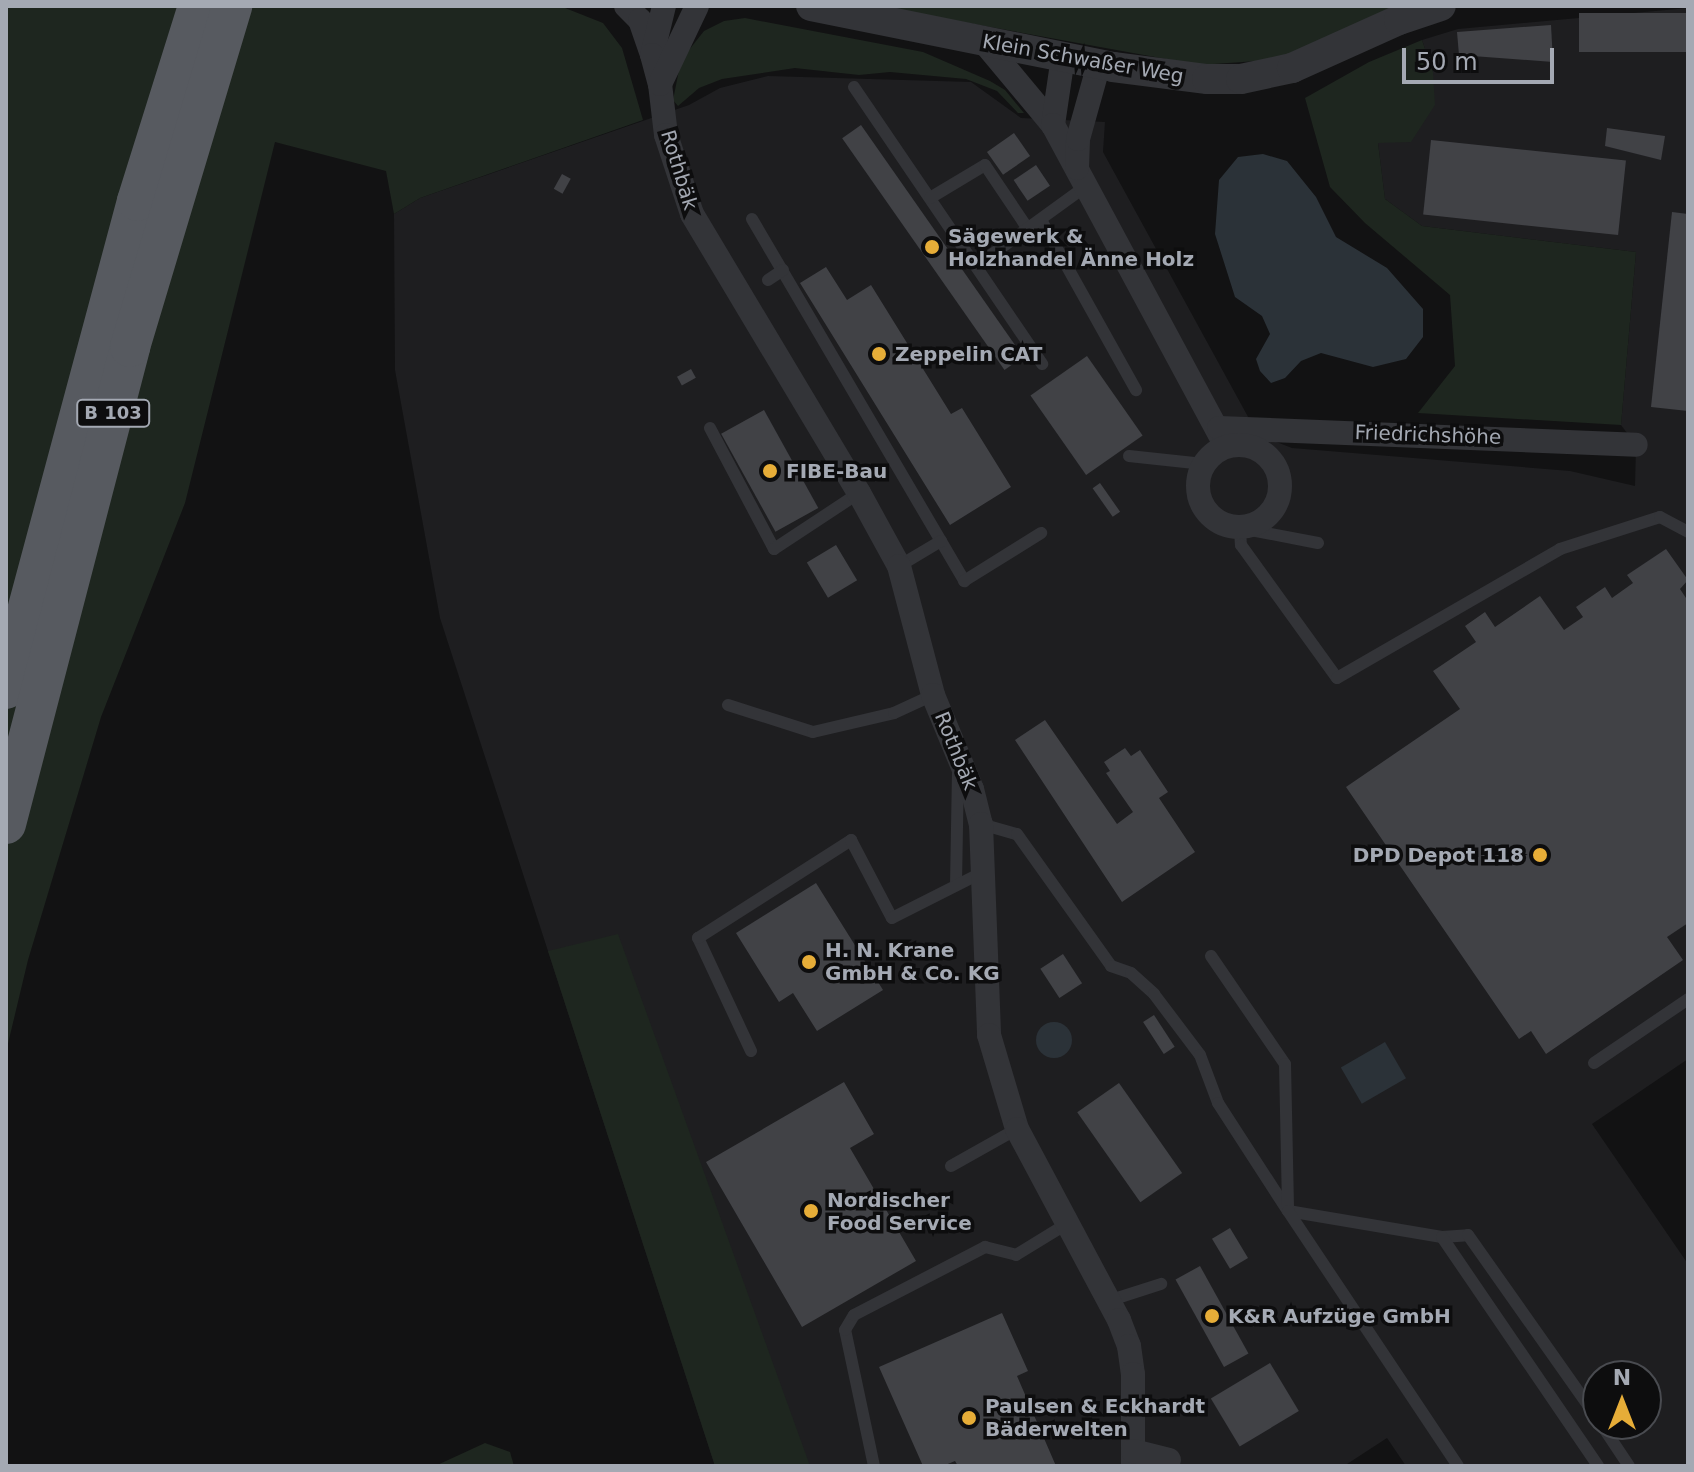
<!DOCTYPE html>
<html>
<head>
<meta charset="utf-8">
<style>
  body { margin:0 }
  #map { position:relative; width:1694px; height:1472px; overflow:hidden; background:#121213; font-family:"DejaVu Sans",sans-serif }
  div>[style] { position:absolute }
  .built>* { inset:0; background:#1e1e20 }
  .green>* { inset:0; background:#1e261f }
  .water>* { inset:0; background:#2b3238; transform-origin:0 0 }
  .round { border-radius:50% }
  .building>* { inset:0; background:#414246; transform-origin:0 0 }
  .service>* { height:12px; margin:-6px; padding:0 6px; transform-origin:6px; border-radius:6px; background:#333438 }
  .minor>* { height:24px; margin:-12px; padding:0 12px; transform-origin:12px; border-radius:12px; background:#333438 }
  .minor>.ring { margin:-12px; padding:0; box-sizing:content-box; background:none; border:24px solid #333438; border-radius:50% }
  .tertiary>* { height:30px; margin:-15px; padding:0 15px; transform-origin:15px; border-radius:15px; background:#333438 }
  .trunk>* { height:40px; margin:-20px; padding:0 20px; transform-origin:20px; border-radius:20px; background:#575a60 }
  .dots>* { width:22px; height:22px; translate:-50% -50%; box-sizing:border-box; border:4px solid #0d0d0e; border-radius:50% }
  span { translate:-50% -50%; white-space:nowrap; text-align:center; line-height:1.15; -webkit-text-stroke:7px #0d0d0e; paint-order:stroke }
  .shield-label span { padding:2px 6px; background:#0d0d0e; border:2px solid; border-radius:6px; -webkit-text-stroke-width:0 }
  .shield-label { font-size:18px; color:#a4a9b3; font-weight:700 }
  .street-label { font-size:20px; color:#a4a9b3 }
  .poi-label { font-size:20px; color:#a4a9b3; font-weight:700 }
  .left { translate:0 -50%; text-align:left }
  .right { translate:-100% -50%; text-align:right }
  .frame { position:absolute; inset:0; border:8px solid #a4a9b3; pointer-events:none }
  .north { position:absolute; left:1582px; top:1360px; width:80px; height:80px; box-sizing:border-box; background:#0d0d0e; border:2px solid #494b50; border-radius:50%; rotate:0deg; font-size:22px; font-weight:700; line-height:32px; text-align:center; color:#a4a9b3 }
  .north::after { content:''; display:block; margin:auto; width:28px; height:36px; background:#e6ad38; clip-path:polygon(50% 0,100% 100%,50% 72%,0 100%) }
  .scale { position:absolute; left:1402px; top:48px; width:152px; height:36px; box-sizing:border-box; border:4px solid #a4a9b3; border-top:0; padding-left:10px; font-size:24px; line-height:28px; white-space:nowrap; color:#a4a9b3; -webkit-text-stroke:6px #0d0d0e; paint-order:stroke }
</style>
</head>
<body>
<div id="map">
  <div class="built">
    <div style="clip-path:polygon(evenodd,1688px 8px,1688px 1059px,1592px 1124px,1688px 1264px,1688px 1466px,1406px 1466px,1387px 1438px,1344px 1466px,715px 1466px,440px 618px,395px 370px,394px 214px,420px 198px,689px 105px,720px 88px,768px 76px,971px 82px,1021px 118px,1105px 122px,1103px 152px,1258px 435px,1292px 448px,1570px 471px,1635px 486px,1636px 445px,1621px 425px,1636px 252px,1422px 226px,1385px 199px,1378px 143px,1433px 72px,1422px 40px,1458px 29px,1688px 8px,1598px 1376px,1646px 1376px,1646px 1424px,1598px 1424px,1598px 1376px)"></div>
  </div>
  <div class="green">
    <div style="clip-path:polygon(6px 6px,560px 6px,603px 23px,622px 48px,643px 120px,420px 198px,394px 214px,386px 171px,275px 142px,185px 503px,101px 717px,28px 960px,6px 1052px)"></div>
    <div style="clip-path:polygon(875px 6px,1410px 6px,1273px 60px,1199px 65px)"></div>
    <div style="clip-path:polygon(745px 18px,923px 52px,990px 81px,1005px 90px,1024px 113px,1018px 113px,997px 91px,966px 79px,890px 72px,859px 75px,795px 68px,722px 79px,699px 88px,678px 106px,673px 100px,681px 60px,704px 31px,724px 21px)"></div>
    <div style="clip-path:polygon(1422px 40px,1433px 72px,1435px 105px,1411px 142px,1378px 143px,1385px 199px,1422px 226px,1636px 252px,1621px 425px,1418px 413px,1455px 366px,1450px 295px,1365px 223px,1330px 187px,1305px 98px,1369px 62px)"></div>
    <div style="clip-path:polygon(618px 934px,810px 1466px,715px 1466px,548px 951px)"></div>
    <div style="clip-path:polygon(485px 1443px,510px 1452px,514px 1466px,435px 1466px)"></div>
  </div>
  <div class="water">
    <div style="clip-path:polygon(1263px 154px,1287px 161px,1316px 197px,1336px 237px,1387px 268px,1423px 309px,1423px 337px,1406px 359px,1373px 367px,1321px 353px,1301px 361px,1285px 378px,1271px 383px,1260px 371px,1256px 359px,1270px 334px,1262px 316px,1235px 297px,1215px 234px,1219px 180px,1238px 157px)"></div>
    <div class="round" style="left:1036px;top:1022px;width:36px;height:36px"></div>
    <div style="left:1385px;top:1042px;width:42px;height:51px;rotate:60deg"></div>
  </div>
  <div class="building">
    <div style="left:1688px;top:13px;width:39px;height:109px;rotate:90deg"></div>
    <div style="clip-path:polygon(1551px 25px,1553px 62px,1459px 55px,1457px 32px)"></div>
    <div style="left:861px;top:125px;width:283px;height:23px;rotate:55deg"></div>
    <div style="clip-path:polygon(1607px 128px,1665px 136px,1661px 160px,1605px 146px)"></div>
    <div style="left:1014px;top:133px;width:28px;height:33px;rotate:55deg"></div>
    <div style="left:1431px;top:140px;width:196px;height:75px;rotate:6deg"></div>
    <div style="left:1036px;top:165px;width:25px;height:27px;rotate:56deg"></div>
    <div style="left:562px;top:174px;width:10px;height:17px;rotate:29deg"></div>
    <div style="clip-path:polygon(1672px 212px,1688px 214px,1688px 411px,1651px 407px)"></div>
    <div style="clip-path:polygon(826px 267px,847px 300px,871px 285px,951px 414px,962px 408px,1011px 487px,950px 525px,800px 283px)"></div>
    <div style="left:1087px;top:356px;width:97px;height:69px;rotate:55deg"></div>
    <div style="left:691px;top:369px;width:10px;height:16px;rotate:61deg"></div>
    <div style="left:764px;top:410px;width:112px;height:49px;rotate:61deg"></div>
    <div style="left:1100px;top:483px;width:35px;height:9px;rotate:55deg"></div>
    <div style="left:836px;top:545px;width:41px;height:34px;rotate:59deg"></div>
    <div style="clip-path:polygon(1666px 549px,1688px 580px,1680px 589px,1688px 601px,1688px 923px,1667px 937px,1683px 960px,1546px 1054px,1531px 1031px,1519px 1039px,1346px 787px,1460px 709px,1433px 671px,1476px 642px,1465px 626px,1485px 612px,1495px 627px,1540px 596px,1564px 630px,1583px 617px,1576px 607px,1605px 587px,1612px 598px,1633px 583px,1627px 575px)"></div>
    <div style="clip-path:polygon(1045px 720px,1117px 824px,1133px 812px,1106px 773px,1110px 771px,1104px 762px,1125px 748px,1131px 756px,1140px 750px,1168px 792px,1159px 798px,1195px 852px,1122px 902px,1015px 740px)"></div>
    <div style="clip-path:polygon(816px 883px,883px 990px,817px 1031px,793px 993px,779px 1002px,736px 933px)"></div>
    <div style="left:1063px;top:954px;width:35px;height:27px;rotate:57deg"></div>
    <div style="left:1154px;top:1015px;width:38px;height:13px;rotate:57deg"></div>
    <div style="clip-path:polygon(844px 1082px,874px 1134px,850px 1148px,916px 1261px,802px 1327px,706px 1162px)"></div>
    <div style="left:1119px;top:1083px;width:110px;height:51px;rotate:55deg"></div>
    <div style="left:1230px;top:1228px;width:35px;height:21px;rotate:59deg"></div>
    <div style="left:1200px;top:1266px;width:100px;height:28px;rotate:61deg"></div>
    <div style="clip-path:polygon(1002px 1313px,1028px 1371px,1017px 1376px,1056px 1466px,958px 1466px,955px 1461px,943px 1466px,923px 1466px,879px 1367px)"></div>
    <div style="left:1270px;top:1363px;width:56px;height:69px;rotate:59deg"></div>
  </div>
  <div class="service">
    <div style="left:854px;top:87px;width:335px;rotate:55.8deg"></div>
    <div style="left:930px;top:198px;width:64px;rotate:-31deg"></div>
    <div style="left:985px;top:165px;width:77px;rotate:56.1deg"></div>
    <div style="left:752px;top:219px;width:420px;rotate:59.6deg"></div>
    <div style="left:964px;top:581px;width:91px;rotate:-31.9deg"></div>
    <div style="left:1041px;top:220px;width:195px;rotate:60.8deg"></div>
    <div style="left:976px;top:266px;width:136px;rotate:-36deg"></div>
    <div style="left:768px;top:280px;width:18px;rotate:-34deg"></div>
    <div style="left:710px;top:428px;width:137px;rotate:62.1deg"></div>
    <div style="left:774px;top:549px;width:102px;rotate:-33.4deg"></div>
    <div style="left:1129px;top:456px;width:75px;rotate:6.1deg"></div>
    <div style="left:1318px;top:543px;width:79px;rotate:-169.1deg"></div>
    <div style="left:1240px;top:528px;width:17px;rotate:87deg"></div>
    <div style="left:1241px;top:545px;width:164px;rotate:54.2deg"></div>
    <div style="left:1337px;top:678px;width:258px;rotate:-30deg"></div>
    <div style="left:1560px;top:549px;width:105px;rotate:-17.7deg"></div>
    <div style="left:1660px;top:517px;width:32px;rotate:28deg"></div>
    <div style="left:899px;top:566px;width:49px;rotate:-30.8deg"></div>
    <div style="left:728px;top:705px;width:89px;rotate:17.6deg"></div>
    <div style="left:813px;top:732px;width:83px;rotate:-13.2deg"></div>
    <div style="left:894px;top:713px;width:43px;rotate:-24.8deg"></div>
    <div style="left:981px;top:824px;width:37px;rotate:16deg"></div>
    <div style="left:1017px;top:834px;width:162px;rotate:54.5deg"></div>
    <div style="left:1111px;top:966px;width:21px;rotate:19deg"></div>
    <div style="left:1131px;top:973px;width:31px;rotate:42deg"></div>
    <div style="left:1154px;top:994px;width:76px;rotate:53deg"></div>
    <div style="left:1200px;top:1055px;width:51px;rotate:69.4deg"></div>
    <div style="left:1218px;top:1103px;width:129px;rotate:57.1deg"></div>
    <div style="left:1288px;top:1211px;width:156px;rotate:9.6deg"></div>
    <div style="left:1442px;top:1237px;width:26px;rotate:-4deg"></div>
    <div style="left:1468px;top:1235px;width:225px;rotate:54.8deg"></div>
    <div style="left:956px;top:885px;width:112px;rotate:-89deg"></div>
    <div style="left:1211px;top:956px;width:131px;rotate:55.6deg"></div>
    <div style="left:1285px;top:1064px;width:147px;rotate:88.8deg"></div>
    <div style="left:1288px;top:1211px;width:306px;rotate:56.3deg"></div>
    <div style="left:751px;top:1051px;width:125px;rotate:-115.1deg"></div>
    <div style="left:698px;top:938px;width:182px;rotate:-32.6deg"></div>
    <div style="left:851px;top:840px;width:88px;rotate:62.3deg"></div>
    <div style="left:892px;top:918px;width:102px;rotate:-26.8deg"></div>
    <div style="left:1594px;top:1063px;width:114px;rotate:-34.2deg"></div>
    <div style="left:951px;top:1166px;width:76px;rotate:-29.3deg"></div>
    <div style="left:1442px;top:1237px;width:277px;rotate:55.7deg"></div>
    <div style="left:1108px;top:1301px;width:56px;rotate:-17.8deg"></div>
    <div style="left:1601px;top:1424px;width:50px;rotate:56.3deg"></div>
    <div style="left:874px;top:1466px;width:139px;rotate:-102deg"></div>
    <div style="left:845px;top:1330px;width:17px;rotate:-59deg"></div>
    <div style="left:854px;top:1315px;width:148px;rotate:-27.4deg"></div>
    <div style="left:985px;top:1247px;width:32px;rotate:14deg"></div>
    <div style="left:1016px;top:1255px;width:61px;rotate:-31.6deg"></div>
  </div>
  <div class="minor">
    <div style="left:626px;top:6px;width:20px;rotate:45deg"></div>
    <div style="left:640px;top:20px;width:34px;rotate:71deg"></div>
    <div style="left:664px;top:6px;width:50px;rotate:103.8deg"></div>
    <div style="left:652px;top:55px;width:30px;rotate:75deg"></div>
    <div style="left:660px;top:84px;width:51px;rotate:83.3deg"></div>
    <div style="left:666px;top:135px;width:83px;rotate:71.8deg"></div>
    <div style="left:692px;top:214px;width:325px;rotate:59.1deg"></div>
    <div style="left:859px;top:493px;width:83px;rotate:61.3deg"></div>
    <div style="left:899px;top:566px;width:133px;rotate:75.2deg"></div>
    <div style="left:933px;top:695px;width:102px;rotate:67.5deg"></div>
    <div style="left:972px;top:789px;width:36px;rotate:76deg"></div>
    <div style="left:981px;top:824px;width:211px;rotate:87.8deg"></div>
    <div style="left:989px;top:1035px;width:98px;rotate:73.4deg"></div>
    <div style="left:1017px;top:1129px;width:217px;rotate:61.9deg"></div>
    <div style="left:1119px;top:1320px;width:28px;rotate:69deg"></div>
    <div style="left:1129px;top:1346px;width:28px;rotate:82deg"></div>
    <div style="left:1133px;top:1374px;width:92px;rotate:90deg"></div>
    <div style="left:983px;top:41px;width:109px;rotate:50.2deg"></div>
    <div style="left:1063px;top:57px;width:69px;rotate:98.4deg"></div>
    <div style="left:1053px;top:125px;width:365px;rotate:61.7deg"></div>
    <div style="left:660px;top:84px;width:86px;rotate:-64.6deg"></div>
    <div style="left:1077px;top:168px;width:29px;rotate:-88deg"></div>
    <div style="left:1078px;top:139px;width:78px;rotate:-74.4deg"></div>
    <div style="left:1219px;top:428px;width:417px;rotate:2.3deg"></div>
    <div class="ring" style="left:1198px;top:445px;width:58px;height:58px"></div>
    <div style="left:1133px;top:1451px;width:37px;rotate:14deg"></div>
  </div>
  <div class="tertiary">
    <div style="left:811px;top:6px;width:308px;rotate:11.4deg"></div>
    <div style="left:1113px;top:67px;width:95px;rotate:7.3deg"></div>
    <div style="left:1207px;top:79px;width:34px"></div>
    <div style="left:1241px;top:79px;width:52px;rotate:-12.2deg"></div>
    <div style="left:1292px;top:68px;width:117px;rotate:-24.2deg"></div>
    <div style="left:1399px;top:20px;width:44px;rotate:-18.4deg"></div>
  </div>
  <div class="trunk">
    <div style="left:6px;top:689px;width:505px;rotate:-74.97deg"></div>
    <div style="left:137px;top:201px;width:204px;rotate:-72.6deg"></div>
    <div style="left:6px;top:824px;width:493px;rotate:-75.4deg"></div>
    <div style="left:130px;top:347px;width:356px;rotate:-73.3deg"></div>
  </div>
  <div class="dots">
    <div style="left:932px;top:247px;background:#e6ad38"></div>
    <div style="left:879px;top:354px;background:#e6ad38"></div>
    <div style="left:770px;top:471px;background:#e6ad38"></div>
    <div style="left:1540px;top:855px;background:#e6ad38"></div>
    <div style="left:809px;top:962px;background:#e6ad38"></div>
    <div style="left:811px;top:1211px;background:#e6ad38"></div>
    <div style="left:1212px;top:1316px;background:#e6ad38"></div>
    <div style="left:969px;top:1418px;background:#e6ad38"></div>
  </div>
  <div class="shield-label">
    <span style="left:113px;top:413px">B 103</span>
  </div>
  <div class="street-label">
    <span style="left:1083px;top:59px;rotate:10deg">Klein Schwaßer Weg</span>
    <span style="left:679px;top:170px;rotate:73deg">Rothbäk</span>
    <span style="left:1428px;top:435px;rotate:2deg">Friedrichshöhe</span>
    <span style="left:956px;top:751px;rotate:68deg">Rothbäk</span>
  </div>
  <div class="poi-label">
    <span class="left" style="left:948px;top:248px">Sägewerk &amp;<br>Holzhandel Änne Holz</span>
    <span class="left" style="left:895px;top:354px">Zeppelin CAT</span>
    <span class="left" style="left:786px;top:471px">FIBE-Bau</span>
    <span class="right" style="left:1524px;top:855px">DPD Depot 118</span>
    <span class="left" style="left:825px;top:962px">H. N. Krane<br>GmbH &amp; Co. KG</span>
    <span class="left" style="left:827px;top:1212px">Nordischer<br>Food Service</span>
    <span class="left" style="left:1228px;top:1316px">K&amp;R Aufzüge GmbH</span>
    <span class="left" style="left:985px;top:1418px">Paulsen &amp; Eckhardt<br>Bäderwelten</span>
  </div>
  <div class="frame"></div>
  <div class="north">N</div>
  <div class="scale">50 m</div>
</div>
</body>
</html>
